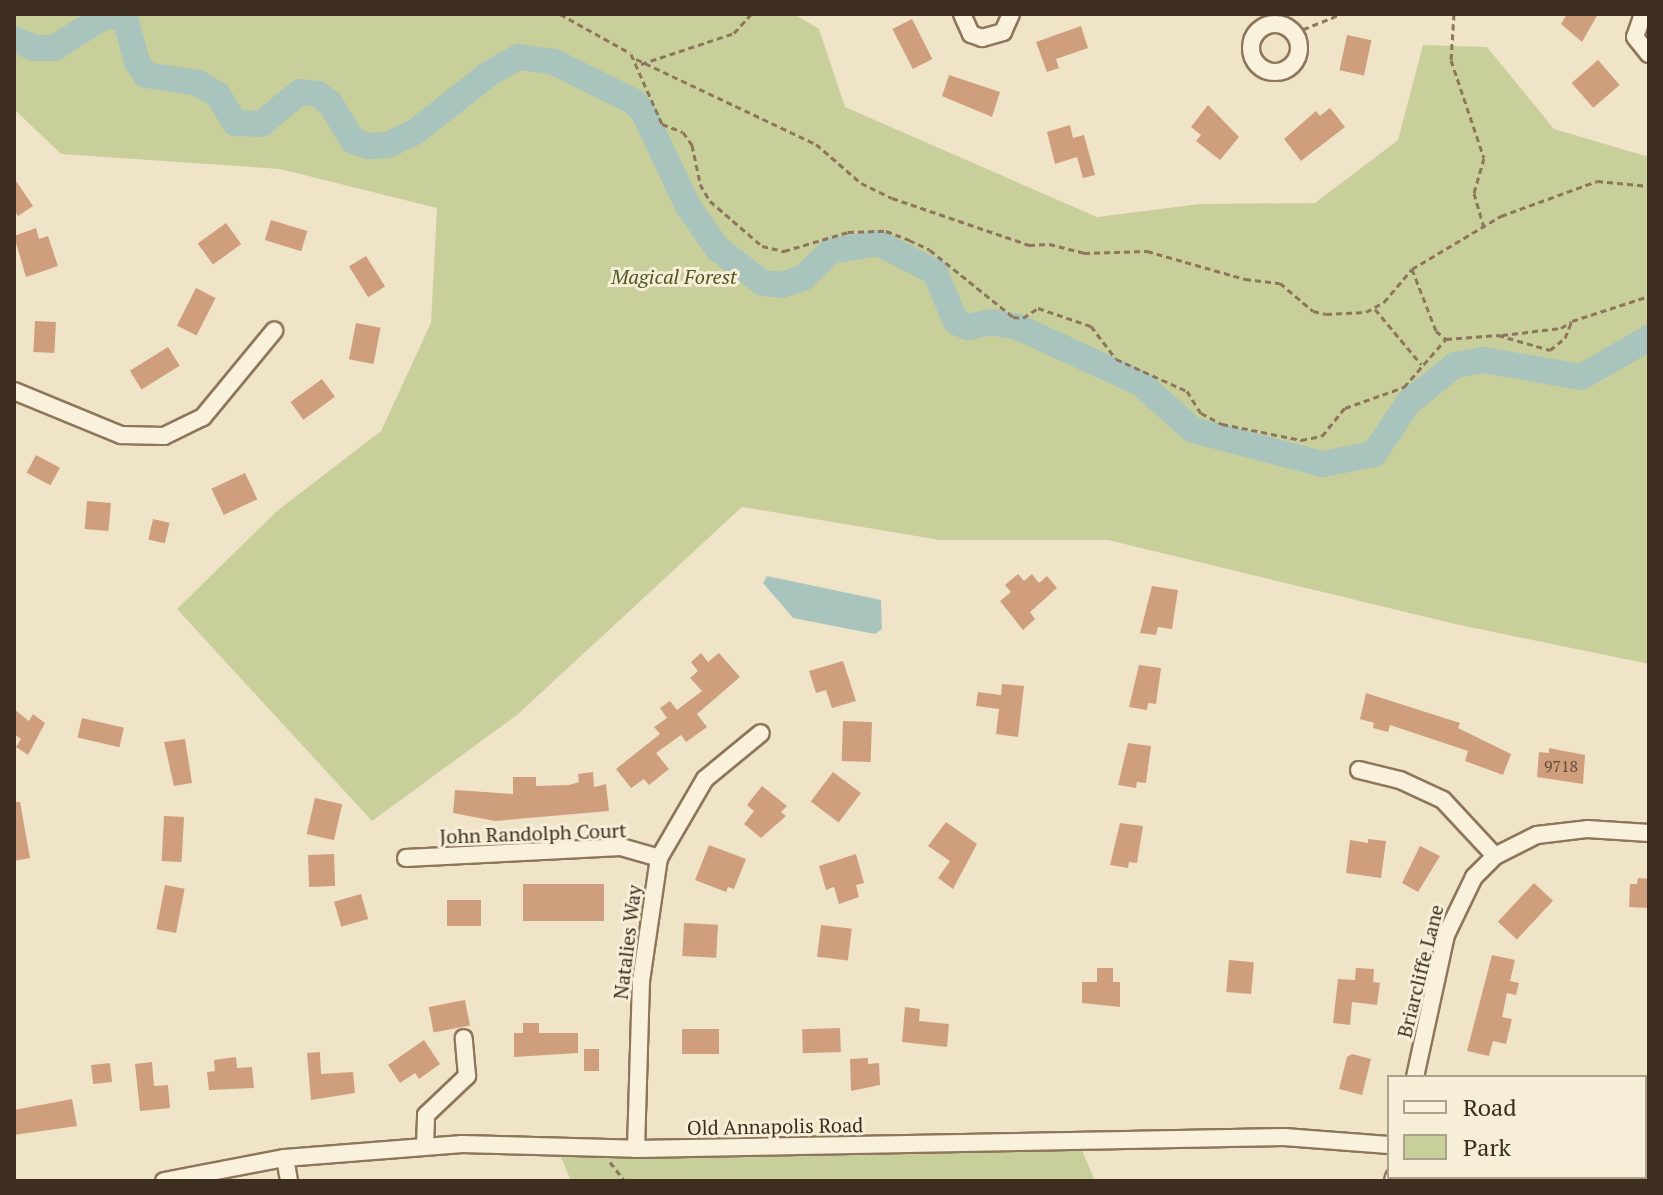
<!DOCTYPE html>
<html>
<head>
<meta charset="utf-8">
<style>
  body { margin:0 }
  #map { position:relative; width:1663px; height:1195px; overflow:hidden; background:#f0e4c8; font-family:"PT Serif",serif }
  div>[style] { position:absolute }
  .green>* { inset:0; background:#c9cf9b }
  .water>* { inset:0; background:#a9c4bc }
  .river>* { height:26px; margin:-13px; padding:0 13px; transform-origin:13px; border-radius:13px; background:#a9c4bc }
  .building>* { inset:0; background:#cf9f7d; transform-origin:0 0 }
  .path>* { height:3px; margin-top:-1.5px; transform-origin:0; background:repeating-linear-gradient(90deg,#8d765c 0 6px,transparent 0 10px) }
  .roads { filter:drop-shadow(2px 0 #8d765c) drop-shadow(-2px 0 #8d765c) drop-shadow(0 2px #8d765c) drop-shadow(0 -2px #8d765c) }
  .minor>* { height:16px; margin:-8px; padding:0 8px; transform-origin:8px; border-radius:8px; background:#faf1dc }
  .minor>.ring { margin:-8px; padding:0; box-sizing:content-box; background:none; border:16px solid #faf1dc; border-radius:50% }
  span { translate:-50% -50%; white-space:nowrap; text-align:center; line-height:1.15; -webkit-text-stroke:6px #f7eed8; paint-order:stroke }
  .number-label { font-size:16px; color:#624a37 }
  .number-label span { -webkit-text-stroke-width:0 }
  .park-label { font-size:20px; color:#4d5a26; font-style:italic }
  .street-label { font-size:20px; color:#3d2e20 }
  .frame { position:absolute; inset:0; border:16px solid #3d2e20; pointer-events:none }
  .legend { position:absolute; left:1387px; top:1075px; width:260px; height:104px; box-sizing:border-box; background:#f7eed8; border:2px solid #ada18e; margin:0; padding:10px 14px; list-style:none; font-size:24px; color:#3d2e20 }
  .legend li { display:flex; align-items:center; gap:16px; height:40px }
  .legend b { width:40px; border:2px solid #ada18e }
</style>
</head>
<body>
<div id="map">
  <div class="green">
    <div style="clip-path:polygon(14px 14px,794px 14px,819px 29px,845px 107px,1097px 217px,1200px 204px,1315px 203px,1398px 140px,1423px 45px,1487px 47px,1554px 129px,1649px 157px,1649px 664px,1455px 624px,1108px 540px,940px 540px,742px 507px,517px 715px,372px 821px,177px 609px,277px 511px,381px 431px,431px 323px,437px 208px,280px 169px,61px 154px,14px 109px)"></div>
    <div style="clip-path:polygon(1081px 1148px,1095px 1181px,571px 1181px,561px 1157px)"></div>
  </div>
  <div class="water">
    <div style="clip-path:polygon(767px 576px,881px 600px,882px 629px,875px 634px,793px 618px,763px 583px)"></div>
  </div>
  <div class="river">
    <div style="left:14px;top:39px;width:22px;rotate:24deg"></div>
    <div style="left:34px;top:48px;width:20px"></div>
    <div style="left:54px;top:48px;width:58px;rotate:-32.3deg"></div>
    <div style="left:103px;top:17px;width:12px;rotate:-5deg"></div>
    <div style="left:115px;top:16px;width:12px;rotate:24deg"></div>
    <div style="left:126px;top:21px;width:42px;rotate:75deg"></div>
    <div style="left:137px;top:62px;width:16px;rotate:55deg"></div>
    <div style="left:146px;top:75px;width:53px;rotate:8.7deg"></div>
    <div style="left:198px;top:83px;width:23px;rotate:31deg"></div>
    <div style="left:218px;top:95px;width:33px;rotate:59deg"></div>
    <div style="left:235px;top:123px;width:26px;rotate:2deg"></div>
    <div style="left:261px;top:124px;width:50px;rotate:-39.4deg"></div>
    <div style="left:300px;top:92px;width:18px;rotate:6deg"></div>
    <div style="left:318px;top:94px;width:15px;rotate:37deg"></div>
    <div style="left:330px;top:103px;width:44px;rotate:58.8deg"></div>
    <div style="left:353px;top:141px;width:17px;rotate:17deg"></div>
    <div style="left:369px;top:146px;width:19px;rotate:-3deg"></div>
    <div style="left:388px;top:145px;width:30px;rotate:-26deg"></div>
    <div style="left:415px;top:132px;width:95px;rotate:-38.2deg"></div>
    <div style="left:490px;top:73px;width:33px;rotate:-29deg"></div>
    <div style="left:519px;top:57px;width:35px;rotate:8deg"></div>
    <div style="left:554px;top:62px;width:88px;rotate:26.3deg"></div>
    <div style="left:633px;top:101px;width:16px;rotate:47deg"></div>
    <div style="left:644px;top:113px;width:103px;rotate:64.7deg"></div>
    <div style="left:688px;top:206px;width:52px;rotate:55.1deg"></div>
    <div style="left:718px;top:249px;width:56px;rotate:37.1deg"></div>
    <div style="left:763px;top:283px;width:18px;rotate:6deg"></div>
    <div style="left:781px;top:285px;width:23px;rotate:-18deg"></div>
    <div style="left:803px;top:278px;width:39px;rotate:-44deg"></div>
    <div style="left:831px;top:251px;width:48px;rotate:-9.7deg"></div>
    <div style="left:878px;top:243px;width:64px;rotate:27deg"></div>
    <div style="left:935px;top:272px;width:54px;rotate:67.2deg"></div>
    <div style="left:956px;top:322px;width:13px;rotate:23deg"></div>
    <div style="left:968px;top:327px;width:23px;rotate:-13deg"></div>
    <div style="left:990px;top:322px;width:28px;rotate:10deg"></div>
    <div style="left:1018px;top:327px;width:134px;rotate:24.7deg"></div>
    <div style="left:1140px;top:383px;width:71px;rotate:41.6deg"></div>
    <div style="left:1193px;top:430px;width:134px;rotate:14.7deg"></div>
    <div style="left:1323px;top:464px;width:52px;rotate:-11.1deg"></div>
    <div style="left:1374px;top:454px;width:63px;rotate:-56.1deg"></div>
    <div style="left:1409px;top:402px;width:59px;rotate:-38.8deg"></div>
    <div style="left:1455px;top:365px;width:28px;rotate:-10deg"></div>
    <div style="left:1483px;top:360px;width:99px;rotate:9.8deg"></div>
    <div style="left:1581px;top:377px;width:78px;rotate:-29.8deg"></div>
  </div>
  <div class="building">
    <div style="clip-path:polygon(1567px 14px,1598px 14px,1582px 42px,1561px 24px)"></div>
    <div style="left:912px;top:19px;width:45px;height:22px;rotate:63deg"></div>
    <div style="clip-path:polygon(1081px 26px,1088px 48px,1056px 59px,1059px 68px,1047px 72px,1036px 42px)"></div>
    <div style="left:1347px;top:35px;width:25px;height:36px;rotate:12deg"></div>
    <div style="left:1598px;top:60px;width:33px;height:35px;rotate:49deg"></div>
    <div style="clip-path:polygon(949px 75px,1000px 92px,992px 117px,942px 96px)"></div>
    <div style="clip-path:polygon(1208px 105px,1239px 137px,1220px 160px,1196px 141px,1201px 135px,1191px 127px)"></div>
    <div style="clip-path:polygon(1330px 108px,1345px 127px,1301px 161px,1284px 139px,1316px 111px,1320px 116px)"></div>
    <div style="clip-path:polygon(1070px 125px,1073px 138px,1084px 135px,1095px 175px,1083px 178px,1077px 157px,1055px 164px,1047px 132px)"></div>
    <div style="clip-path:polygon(14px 178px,33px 206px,18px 216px,14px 210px)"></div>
    <div style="left:271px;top:220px;width:38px;height:21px;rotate:17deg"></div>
    <div style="left:226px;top:223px;width:26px;height:35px;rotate:54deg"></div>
    <div style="clip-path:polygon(36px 228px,39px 239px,48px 236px,58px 266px,26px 277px,14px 236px)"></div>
    <div style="left:366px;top:256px;width:36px;height:20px;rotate:58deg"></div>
    <div style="left:196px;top:288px;width:22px;height:42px;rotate:27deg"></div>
    <div style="left:35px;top:321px;width:21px;height:31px;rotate:3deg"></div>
    <div style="left:356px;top:323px;width:25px;height:37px;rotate:11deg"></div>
    <div style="left:168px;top:347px;width:22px;height:45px;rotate:58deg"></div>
    <div style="left:322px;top:379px;width:22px;height:39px;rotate:54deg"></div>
    <div style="left:36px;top:455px;width:27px;height:20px;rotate:28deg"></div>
    <div style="left:245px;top:473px;width:29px;height:37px;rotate:65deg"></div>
    <div style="left:87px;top:501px;width:24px;height:28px;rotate:5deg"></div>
    <div style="left:153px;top:519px;width:17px;height:21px;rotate:13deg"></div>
    <div style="clip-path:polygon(1018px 574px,1024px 581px,1032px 574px,1039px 583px,1047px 576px,1057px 588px,1030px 612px,1035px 619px,1023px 630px,1000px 601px,1011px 592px,1005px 585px)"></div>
    <div style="clip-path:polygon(1152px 586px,1178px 590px,1172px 629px,1158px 627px,1156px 635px,1140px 633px)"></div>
    <div style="clip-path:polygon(701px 653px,708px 662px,719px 653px,740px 677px,697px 714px,707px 727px,686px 742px,681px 735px,656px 753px,669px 769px,649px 785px,644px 779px,631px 788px,616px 769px,660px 734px,654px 727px,667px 718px,660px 708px,670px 701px,677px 710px,702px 691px,690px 678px,698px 671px,691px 662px)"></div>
    <div style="clip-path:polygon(843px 661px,856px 701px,832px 708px,826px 690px,816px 693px,809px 671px)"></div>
    <div style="clip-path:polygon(1139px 665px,1161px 668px,1156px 704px,1148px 703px,1147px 710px,1129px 707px)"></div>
    <div style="clip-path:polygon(1002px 684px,1024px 686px,1018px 737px,996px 734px,999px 709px,976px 706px,978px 692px,1001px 695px)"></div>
    <div style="clip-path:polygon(1366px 693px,1460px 723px,1458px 728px,1511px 754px,1503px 775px,1465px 761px,1468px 751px,1390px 725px,1388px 732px,1373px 728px,1374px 723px,1360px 719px)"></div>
    <div style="clip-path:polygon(14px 709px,29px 721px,33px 714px,45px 723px,28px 755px,16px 747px,21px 739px,14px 734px)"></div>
    <div style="left:82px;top:718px;width:43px;height:20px;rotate:13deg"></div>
    <div style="left:843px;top:721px;width:29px;height:40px;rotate:2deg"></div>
    <div style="clip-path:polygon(185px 739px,192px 783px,174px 786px,164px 742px)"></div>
    <div style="clip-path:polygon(1128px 743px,1151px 746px,1146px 783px,1137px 782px,1136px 788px,1118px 785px)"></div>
    <div style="clip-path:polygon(1549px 748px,1585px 755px,1583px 784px,1537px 777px,1539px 752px,1549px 753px)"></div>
    <div style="clip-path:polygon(593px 772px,594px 787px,606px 784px,609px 811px,495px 821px,453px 813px,455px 790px,513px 794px,513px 777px,536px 777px,536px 786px,569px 785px,579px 782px,578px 774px)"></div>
    <div style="left:833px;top:772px;width:35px;height:37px;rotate:37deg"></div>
    <div style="clip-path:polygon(762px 786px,787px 806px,781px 812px,786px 816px,761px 838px,744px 824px,754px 811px,747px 805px)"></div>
    <div style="left:315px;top:798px;width:28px;height:37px;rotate:13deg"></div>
    <div style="clip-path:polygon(14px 802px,20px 802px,30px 858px,14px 861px)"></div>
    <div style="left:164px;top:816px;width:20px;height:45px;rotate:3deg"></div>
    <div style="clip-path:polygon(946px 822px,977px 844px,953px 889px,938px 878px,950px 861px,928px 846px)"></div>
    <div style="clip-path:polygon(1120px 823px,1143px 826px,1137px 863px,1129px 862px,1128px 868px,1110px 865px)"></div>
    <div style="clip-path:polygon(1368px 839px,1386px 841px,1381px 878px,1346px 873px,1350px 840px,1368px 843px)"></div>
    <div style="clip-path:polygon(709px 845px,746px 859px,734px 889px,728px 887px,726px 892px,695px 880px)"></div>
    <div style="clip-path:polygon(1420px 846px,1440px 856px,1418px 892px,1402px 883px)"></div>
    <div style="left:334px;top:854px;width:32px;height:26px;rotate:88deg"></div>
    <div style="clip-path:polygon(856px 854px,864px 883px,856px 885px,859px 897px,839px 904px,834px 887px,826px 890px,819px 866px)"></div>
    <div style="clip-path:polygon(1638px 878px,1649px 879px,1649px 908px,1629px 907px,1630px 884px,1637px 884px)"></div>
    <div style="left:1534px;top:883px;width:26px;height:53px;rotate:43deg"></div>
    <div style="left:604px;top:884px;width:37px;height:81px;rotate:90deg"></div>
    <div style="left:165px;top:885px;width:20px;height:45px;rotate:11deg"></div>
    <div style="left:361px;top:894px;width:26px;height:28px;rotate:74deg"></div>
    <div style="left:481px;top:900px;width:26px;height:34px;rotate:90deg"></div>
    <div style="left:684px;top:923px;width:34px;height:33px;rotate:3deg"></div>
    <div style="left:821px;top:925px;width:31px;height:32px;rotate:7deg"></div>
    <div style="clip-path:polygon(1492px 955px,1515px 960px,1510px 981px,1519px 983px,1516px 995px,1507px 993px,1502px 1017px,1512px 1019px,1506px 1044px,1493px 1041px,1489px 1056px,1467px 1051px)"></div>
    <div style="left:1229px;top:960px;width:25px;height:32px;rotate:5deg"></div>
    <div style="clip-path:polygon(1097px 968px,1113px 968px,1113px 982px,1120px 982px,1120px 1007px,1082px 1003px,1082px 982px,1097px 982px)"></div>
    <div style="clip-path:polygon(1356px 968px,1374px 969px,1373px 982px,1380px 983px,1377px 1005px,1352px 1002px,1350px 1025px,1333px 1023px,1338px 979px,1355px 980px)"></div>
    <div style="left:465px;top:1000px;width:26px;height:37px;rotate:79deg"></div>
    <div style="clip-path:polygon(905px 1007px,920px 1009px,919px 1021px,949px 1024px,947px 1047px,902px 1042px)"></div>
    <div style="clip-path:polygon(523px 1023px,539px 1023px,539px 1033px,578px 1033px,578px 1053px,514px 1057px,514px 1033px,523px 1033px)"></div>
    <div style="left:840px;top:1028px;width:24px;height:38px;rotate:88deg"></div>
    <div style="left:682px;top:1029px;width:37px;height:25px"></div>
    <div style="clip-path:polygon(424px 1040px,440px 1064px,419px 1079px,415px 1073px,400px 1083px,388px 1065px)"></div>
    <div style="left:584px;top:1049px;width:15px;height:22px"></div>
    <div style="clip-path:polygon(320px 1052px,321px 1074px,353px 1072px,355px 1093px,311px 1100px,307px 1053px)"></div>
    <div style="clip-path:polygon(1352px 1054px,1371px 1059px,1362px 1095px,1339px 1089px,1347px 1057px)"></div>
    <div style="clip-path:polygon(236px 1057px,237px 1068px,252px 1067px,254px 1088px,209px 1090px,207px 1072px,215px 1071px,214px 1060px)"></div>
    <div style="clip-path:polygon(868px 1058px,868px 1064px,879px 1063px,880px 1085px,851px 1091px,850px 1059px)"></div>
    <div style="clip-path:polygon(152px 1062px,154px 1086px,168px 1085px,170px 1108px,140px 1111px,135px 1064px)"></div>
    <div style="left:110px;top:1063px;width:19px;height:19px;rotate:84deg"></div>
    <div style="clip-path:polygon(72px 1099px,77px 1126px,14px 1135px,14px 1110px)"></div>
  </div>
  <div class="path">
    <div style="left:560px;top:14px;width:80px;rotate:29.1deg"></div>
    <div style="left:1454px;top:14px;width:46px;rotate:93.7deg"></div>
    <div style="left:1451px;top:60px;width:103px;rotate:71.4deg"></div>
    <div style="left:1484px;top:158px;width:36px;rotate:106deg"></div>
    <div style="left:1474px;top:193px;width:36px;rotate:74deg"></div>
    <div style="left:1294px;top:33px;width:51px;rotate:-22deg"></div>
    <div style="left:631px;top:54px;width:77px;rotate:66.1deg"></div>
    <div style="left:662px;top:124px;width:22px;rotate:21deg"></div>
    <div style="left:683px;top:132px;width:16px;rotate:55deg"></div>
    <div style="left:692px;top:145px;width:40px;rotate:78deg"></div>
    <div style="left:700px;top:184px;width:20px;rotate:60deg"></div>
    <div style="left:710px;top:201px;width:69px;rotate:40.9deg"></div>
    <div style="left:762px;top:246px;width:23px;rotate:13deg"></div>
    <div style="left:784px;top:251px;width:67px;rotate:-16.5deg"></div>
    <div style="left:848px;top:232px;width:38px;rotate:-2deg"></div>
    <div style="left:886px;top:231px;width:25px;rotate:21deg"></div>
    <div style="left:909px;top:240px;width:23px;rotate:25deg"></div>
    <div style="left:930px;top:250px;width:107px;rotate:38.9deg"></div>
    <div style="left:1013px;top:317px;width:10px;rotate:6deg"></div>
    <div style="left:1023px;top:318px;width:18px;rotate:-34deg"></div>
    <div style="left:1038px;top:308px;width:56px;rotate:18.8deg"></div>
    <div style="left:1091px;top:326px;width:41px;rotate:52.9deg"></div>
    <div style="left:1116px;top:359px;width:78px;rotate:24.3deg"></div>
    <div style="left:1187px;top:391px;width:26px;rotate:58deg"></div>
    <div style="left:1201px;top:413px;width:24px;rotate:28deg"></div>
    <div style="left:1222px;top:424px;width:81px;rotate:11.4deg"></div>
    <div style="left:1301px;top:440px;width:21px;rotate:-11deg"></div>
    <div style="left:1322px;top:436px;width:36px;rotate:-51deg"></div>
    <div style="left:1345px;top:408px;width:63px;rotate:-19.6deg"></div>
    <div style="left:1404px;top:387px;width:64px;rotate:-48.8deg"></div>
    <div style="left:1446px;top:339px;width:52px;rotate:-4.4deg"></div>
    <div style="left:1498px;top:335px;width:54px;rotate:16.1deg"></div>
    <div style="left:1550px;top:350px;width:19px;rotate:-39deg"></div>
    <div style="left:1565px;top:338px;width:18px;rotate:-68deg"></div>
    <div style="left:1572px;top:321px;width:81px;rotate:-18deg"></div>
    <div style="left:636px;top:59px;width:199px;rotate:25.3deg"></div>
    <div style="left:816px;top:144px;width:60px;rotate:40.9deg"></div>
    <div style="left:861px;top:183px;width:34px;rotate:26deg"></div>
    <div style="left:892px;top:198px;width:145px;rotate:18.9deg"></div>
    <div style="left:1029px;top:245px;width:20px;rotate:-3deg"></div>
    <div style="left:1049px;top:244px;width:36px;rotate:14deg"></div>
    <div style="left:1084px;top:253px;width:63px;rotate:-1.8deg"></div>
    <div style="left:1147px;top:251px;width:102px;rotate:15.9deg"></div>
    <div style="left:1245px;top:279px;width:35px;rotate:7deg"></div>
    <div style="left:1280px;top:283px;width:43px;rotate:40.3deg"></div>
    <div style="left:1313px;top:311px;width:13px;rotate:13deg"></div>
    <div style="left:1326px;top:314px;width:40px;rotate:-2.9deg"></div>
    <div style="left:1366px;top:312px;width:21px;rotate:-29deg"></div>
    <div style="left:1384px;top:302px;width:43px;rotate:-49.7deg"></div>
    <div style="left:1412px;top:269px;width:104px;rotate:-30.8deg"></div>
    <div style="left:1501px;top:216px;width:102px;rotate:-20deg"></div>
    <div style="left:1597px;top:181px;width:52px;rotate:5.5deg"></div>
    <div style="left:641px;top:64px;width:98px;rotate:-18.4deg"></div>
    <div style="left:734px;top:33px;width:25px;rotate:-48deg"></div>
    <div style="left:1412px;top:269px;width:66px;rotate:68.8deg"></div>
    <div style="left:1436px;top:331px;width:13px;rotate:39deg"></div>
    <div style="left:1375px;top:309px;width:72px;rotate:50.1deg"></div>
    <div style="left:1502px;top:335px;width:59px;rotate:-6.8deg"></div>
    <div style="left:1561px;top:328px;width:12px;rotate:-31deg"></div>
    <div style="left:610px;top:1162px;width:24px;rotate:52deg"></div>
  </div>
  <div class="roads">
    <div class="minor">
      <div style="left:962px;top:14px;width:22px;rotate:66deg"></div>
      <div style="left:971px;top:34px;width:12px;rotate:20deg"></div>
      <div style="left:982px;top:38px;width:22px;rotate:-16deg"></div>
      <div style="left:1003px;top:32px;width:20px;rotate:-66deg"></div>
      <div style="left:1643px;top:14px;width:24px;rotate:109deg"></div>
      <div style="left:1635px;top:37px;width:22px;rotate:51deg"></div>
      <div class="ring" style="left:1251px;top:24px;width:32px;height:32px"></div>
      <div style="left:14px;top:391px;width:116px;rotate:22.4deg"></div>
      <div style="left:121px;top:435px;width:43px;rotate:1.3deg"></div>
      <div style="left:164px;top:436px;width:43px;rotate:-26deg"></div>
      <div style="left:203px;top:417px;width:112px;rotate:-50.5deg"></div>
      <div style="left:1359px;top:770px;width:42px;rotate:13.7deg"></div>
      <div style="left:1400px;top:780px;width:47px;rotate:24.9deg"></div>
      <div style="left:1443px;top:800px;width:76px;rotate:47.1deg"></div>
      <div style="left:406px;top:858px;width:215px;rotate:-2.9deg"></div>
      <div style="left:621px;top:847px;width:40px;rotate:16deg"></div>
      <div style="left:1415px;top:1077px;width:145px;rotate:-77.7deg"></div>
      <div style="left:1446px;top:935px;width:64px;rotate:-64.2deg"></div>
      <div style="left:1474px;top:877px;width:30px;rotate:-45deg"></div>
      <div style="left:1495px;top:856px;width:47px;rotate:-26.6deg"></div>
      <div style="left:1537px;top:835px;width:50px;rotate:-6.8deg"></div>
      <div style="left:1587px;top:829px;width:62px;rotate:3.7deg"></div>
      <div style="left:425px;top:1146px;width:31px;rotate:-88deg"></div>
      <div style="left:426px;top:1115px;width:57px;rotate:-43.6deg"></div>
      <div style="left:467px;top:1076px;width:38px;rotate:-95deg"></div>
      <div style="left:636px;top:1149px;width:168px;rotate:-88.3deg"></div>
      <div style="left:641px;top:981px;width:124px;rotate:-81.7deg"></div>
      <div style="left:659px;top:858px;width:91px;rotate:-59.8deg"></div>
      <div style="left:705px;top:779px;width:72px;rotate:-39.4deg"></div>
      <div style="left:285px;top:1158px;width:23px;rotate:80deg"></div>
      <div style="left:1519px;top:1177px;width:11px;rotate:22deg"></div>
      <div style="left:164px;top:1181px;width:123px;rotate:-10.8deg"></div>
      <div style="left:285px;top:1158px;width:178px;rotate:-4.5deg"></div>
      <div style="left:462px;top:1144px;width:174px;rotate:1.6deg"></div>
      <div style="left:636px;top:1149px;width:648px;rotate:-1.06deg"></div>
      <div style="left:1284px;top:1137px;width:105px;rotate:4.4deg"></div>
      <div style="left:1393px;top:1181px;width:4px;rotate:-76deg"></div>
    </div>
  </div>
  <div class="number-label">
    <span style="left:1561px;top:766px">9718</span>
  </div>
  <div class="park-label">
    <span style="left:674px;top:276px">Magical Forest</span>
  </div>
  <div class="street-label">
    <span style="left:533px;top:833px;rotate:-2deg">John Randolph Court</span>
    <span style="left:627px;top:942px;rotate:-83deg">Natalies Way</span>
    <span style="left:1420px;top:971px;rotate:-76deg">Briarcliffe Lane</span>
    <span style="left:775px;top:1126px;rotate:-1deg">Old Annapolis Road</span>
  </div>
  <div class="frame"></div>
  <ul class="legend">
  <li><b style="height:10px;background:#faf1dc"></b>Road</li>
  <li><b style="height:22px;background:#c9cf9b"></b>Park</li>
  </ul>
</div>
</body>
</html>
